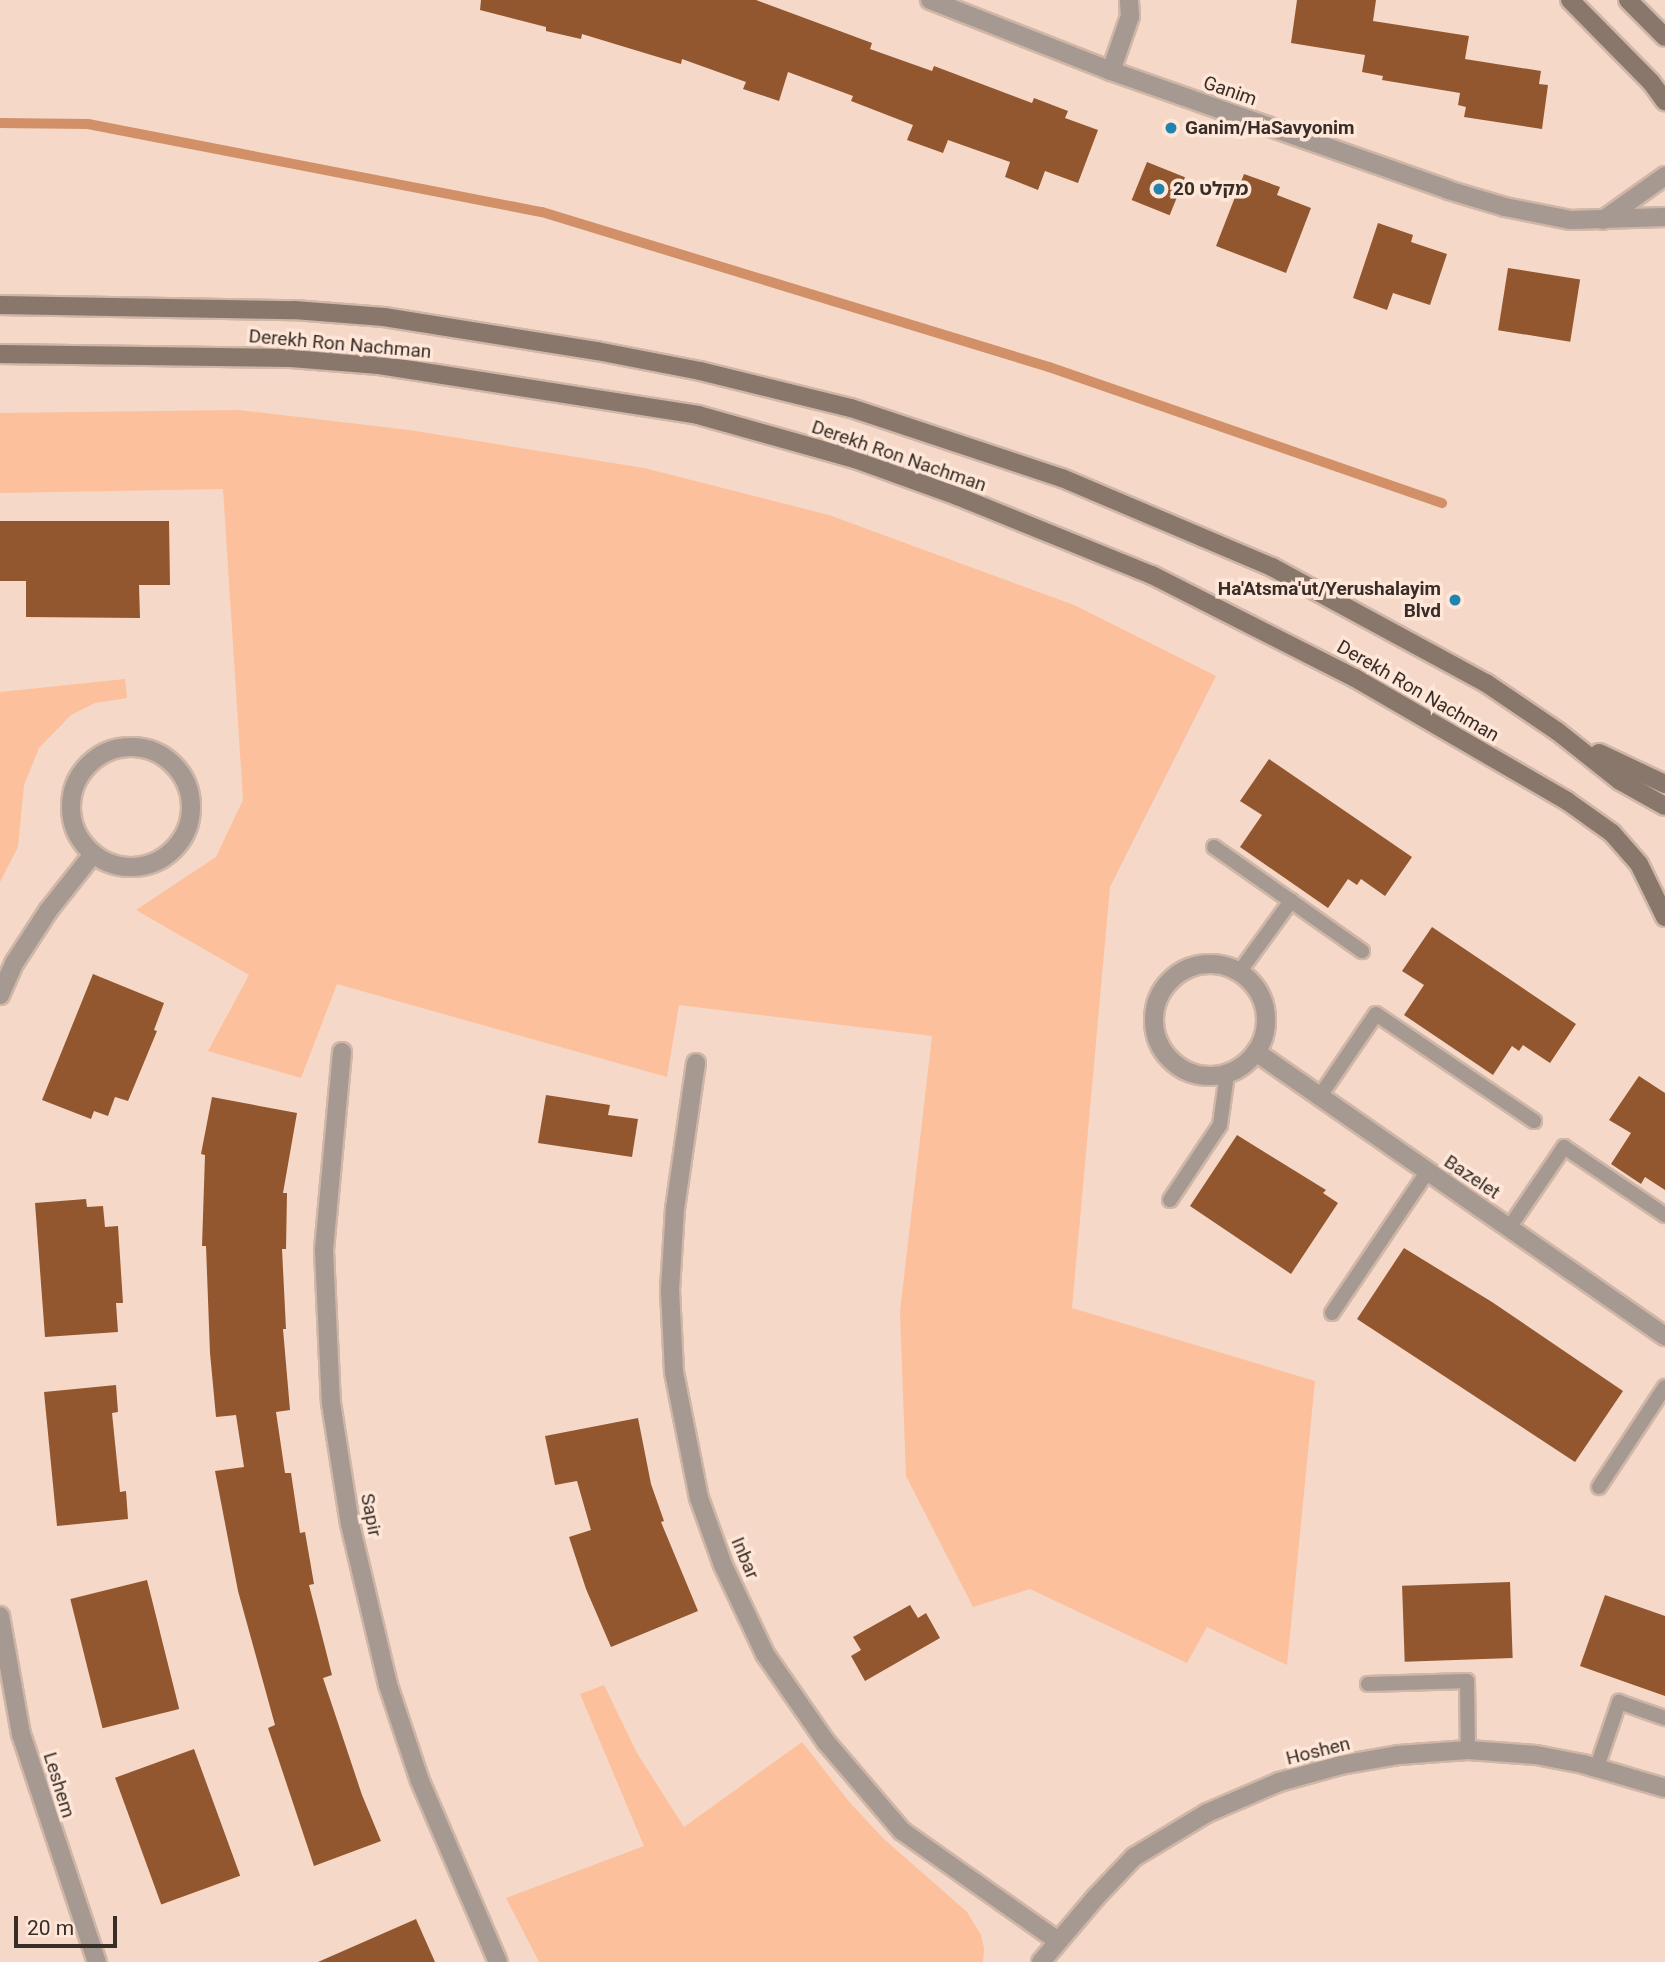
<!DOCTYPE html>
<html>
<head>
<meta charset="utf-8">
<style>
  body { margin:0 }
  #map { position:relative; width:1665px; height:1962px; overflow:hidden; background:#f5d8c7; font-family:Roboto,"Noto Sans Hebrew",sans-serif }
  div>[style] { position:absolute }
  .green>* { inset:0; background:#fcc09d }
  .stream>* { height:10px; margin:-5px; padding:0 5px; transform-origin:5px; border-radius:5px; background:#d19068 }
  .building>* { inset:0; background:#935730; transform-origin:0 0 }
  .roads { filter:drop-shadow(2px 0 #cfb6a7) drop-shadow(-2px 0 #cfb6a7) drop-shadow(0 2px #cfb6a7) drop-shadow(0 -2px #cfb6a7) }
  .lane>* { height:14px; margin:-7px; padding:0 7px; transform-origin:7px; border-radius:7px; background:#a59991 }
  .street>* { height:18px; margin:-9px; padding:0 9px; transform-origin:9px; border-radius:9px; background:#a59991 }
  .street>.ring { margin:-9px; padding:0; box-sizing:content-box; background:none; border:18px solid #a59991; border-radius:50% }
  .secondary>* { height:18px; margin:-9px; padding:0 9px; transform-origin:9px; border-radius:9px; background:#89776c }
  .dots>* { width:19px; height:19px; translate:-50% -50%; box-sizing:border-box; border:4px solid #fee6d8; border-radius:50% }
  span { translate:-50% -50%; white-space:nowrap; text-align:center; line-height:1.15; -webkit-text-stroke:7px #fee6d8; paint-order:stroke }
  .street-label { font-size:19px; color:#392e27 }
  .poi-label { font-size:19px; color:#392e27; font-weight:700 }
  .left { translate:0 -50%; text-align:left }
  .right { translate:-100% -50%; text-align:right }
  .scale { position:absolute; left:14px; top:1916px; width:103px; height:32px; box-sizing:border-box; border:4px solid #392e27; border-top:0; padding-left:9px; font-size:21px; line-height:24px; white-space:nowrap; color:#392e27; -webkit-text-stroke:5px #fee6d8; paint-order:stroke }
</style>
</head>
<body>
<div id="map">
  <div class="green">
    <div style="clip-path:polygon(238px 410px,409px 430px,644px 468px,829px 515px,1074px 605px,1216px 676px,1110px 887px,1072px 1308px,1315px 1381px,1287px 1665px,1207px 1627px,1187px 1663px,1030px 1589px,973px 1607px,906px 1476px,900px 1312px,932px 1036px,679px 1005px,667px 1077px,337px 984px,301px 1078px,208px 1051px,249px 975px,136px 910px,216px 857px,243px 800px,223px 489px,0 493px,0 413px)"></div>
    <div style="clip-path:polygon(125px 679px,127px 698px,95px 703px,71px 715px,39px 748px,24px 785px,18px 847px,0 882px,0 692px)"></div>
    <div style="clip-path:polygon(604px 1685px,637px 1753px,684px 1827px,802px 1742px,851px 1804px,884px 1839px,967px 1912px,981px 1935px,984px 1948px,983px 1962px,539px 1962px,506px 1898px,644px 1846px,580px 1694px)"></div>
  </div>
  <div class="stream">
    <div style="left:0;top:123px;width:88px;rotate:0.7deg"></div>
    <div style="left:88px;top:124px;width:462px;rotate:11deg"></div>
    <div style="left:542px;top:212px;width:530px;rotate:17deg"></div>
    <div style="left:1049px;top:367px;width:416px;rotate:19.1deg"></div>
  </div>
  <div class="building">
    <div style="clip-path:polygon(481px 0,756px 0,872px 43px,870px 49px,932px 71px,934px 66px,1032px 103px,1034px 98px,1068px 111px,1065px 118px,1098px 130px,1078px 183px,1045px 171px,1038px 190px,1005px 177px,1010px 162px,948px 140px,943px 153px,907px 140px,913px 125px,851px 101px,853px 96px,788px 72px,779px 101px,743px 89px,746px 82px,682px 59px,681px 64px,582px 34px,581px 39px,546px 31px,546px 27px,480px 10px)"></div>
    <div style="clip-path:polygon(1297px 0,1376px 0,1373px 21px,1469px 36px,1465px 59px,1541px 71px,1539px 84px,1548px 85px,1542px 129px,1464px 117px,1466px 107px,1458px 105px,1460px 93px,1382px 80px,1383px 76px,1362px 72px,1365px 55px,1291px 43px)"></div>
    <div style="left:1147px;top:162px;width:41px;height:41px;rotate:22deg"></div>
    <div style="clip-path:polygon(1244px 174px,1280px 187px,1277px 195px,1311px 208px,1286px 273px,1216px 246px)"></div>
    <div style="clip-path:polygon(1378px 223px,1413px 235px,1411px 242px,1447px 254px,1430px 305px,1393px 293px,1387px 310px,1353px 298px)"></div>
    <div style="left:1508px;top:268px;width:73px;height:63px;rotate:9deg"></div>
    <div style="clip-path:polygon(0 521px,169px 521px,170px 585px,139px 585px,140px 618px,26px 617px,26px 581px,0 581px)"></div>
    <div style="clip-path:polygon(1269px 759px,1412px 857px,1385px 896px,1361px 879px,1357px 885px,1348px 879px,1328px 908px,1240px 847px,1262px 815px,1240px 801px)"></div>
    <div style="clip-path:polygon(1432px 927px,1576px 1024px,1550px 1063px,1523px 1045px,1519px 1051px,1512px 1046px,1493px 1075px,1404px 1015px,1424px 985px,1402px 971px)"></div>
    <div style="clip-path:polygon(93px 974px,164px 1003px,154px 1030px,157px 1031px,128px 1101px,115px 1097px,108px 1116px,94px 1111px,91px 1119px,42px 1100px)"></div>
    <div style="clip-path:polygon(1639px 1076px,1665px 1093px,1665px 1190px,1645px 1177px,1641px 1184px,1611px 1164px,1631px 1133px,1609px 1120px)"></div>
    <div style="clip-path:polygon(546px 1095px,610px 1105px,608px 1115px,638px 1119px,632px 1157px,538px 1143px)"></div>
    <div style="clip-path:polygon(212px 1097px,297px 1113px,283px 1193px,287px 1193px,286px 1249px,282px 1249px,286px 1329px,283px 1329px,290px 1410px,276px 1412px,285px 1473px,291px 1473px,300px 1533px,305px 1532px,314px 1584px,309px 1585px,332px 1675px,323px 1678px,362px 1795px,381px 1841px,314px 1866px,268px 1728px,275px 1725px,238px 1591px,215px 1471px,244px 1467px,236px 1415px,216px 1417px,210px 1353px,206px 1246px,202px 1246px,205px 1155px,201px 1154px)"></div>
    <div style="clip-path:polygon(1237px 1135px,1326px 1190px,1323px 1193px,1338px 1203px,1291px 1274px,1190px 1206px)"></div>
    <div style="clip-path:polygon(86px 1199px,87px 1207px,103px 1206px,105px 1227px,118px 1226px,123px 1303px,116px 1303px,118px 1332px,45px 1337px,35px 1203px)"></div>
    <div style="clip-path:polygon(1404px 1248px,1492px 1302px,1623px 1391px,1575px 1462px,1357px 1319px)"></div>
    <div style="clip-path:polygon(116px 1385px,118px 1412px,112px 1413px,120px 1492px,126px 1491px,128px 1519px,57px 1526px,44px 1392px)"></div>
    <div style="clip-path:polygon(638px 1418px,651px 1484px,664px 1521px,661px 1522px,698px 1611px,611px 1647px,586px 1589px,569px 1537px,591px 1530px,577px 1481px,555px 1485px,545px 1436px)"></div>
    <div style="left:147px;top:1580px;width:133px;height:79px;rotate:76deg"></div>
    <div style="left:1510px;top:1582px;width:76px;height:108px;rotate:88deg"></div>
    <div style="clip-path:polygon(1605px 1595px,1665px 1616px,1665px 1696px,1580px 1666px)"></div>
    <div style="clip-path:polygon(910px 1605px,918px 1618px,926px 1613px,940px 1638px,865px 1681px,851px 1656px,861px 1650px,853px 1637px)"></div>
    <div style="left:194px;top:1749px;width:135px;height:84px;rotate:70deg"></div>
    <div style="clip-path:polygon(416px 1919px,435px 1962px,318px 1962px)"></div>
  </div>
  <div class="roads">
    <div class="lane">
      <div style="left:1214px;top:847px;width:94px;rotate:35deg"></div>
      <div style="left:1240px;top:971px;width:87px;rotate:-53.9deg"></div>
      <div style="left:1291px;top:901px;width:87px;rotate:35.2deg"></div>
      <div style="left:1320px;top:1096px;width:99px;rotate:-55.7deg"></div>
      <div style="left:1376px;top:1014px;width:191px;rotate:34.1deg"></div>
      <div style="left:1170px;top:1200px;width:90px;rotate:-56.3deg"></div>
      <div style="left:1220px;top:1125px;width:51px;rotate:-82.2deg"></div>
      <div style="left:1509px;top:1228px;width:98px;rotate:-55.8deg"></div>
      <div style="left:1564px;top:1147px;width:122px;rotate:34deg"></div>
      <div style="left:1332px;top:1313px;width:170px;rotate:-56deg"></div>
      <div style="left:1599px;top:1487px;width:120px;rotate:-56.6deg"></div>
      <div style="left:1368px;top:1684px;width:99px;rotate:-1.7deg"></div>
      <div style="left:1467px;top:1681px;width:69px;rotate:89.2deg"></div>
      <div style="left:1597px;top:1767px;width:69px;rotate:-71.3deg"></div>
      <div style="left:1619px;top:1702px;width:49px;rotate:19.2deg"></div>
    </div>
    <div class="street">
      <div style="left:930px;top:0;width:194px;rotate:21.4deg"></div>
      <div style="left:1111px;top:71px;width:357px;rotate:19.4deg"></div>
      <div style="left:1448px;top:190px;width:59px;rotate:16.6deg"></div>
      <div style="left:1505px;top:207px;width:66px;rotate:11.3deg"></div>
      <div style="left:1570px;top:220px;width:95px;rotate:-1.8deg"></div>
      <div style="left:1111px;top:71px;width:58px;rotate:-70.9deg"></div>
      <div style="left:1130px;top:16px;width:16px;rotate:-94deg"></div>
      <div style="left:1603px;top:220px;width:76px;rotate:-35.4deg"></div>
      <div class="ring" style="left:71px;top:747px;width:102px;height:102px"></div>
      <div class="ring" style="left:1154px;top:964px;width:94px;height:94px"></div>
      <div style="left:0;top:995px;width:36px;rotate:-66deg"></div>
      <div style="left:15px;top:962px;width:61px;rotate:-57.1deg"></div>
      <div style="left:48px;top:911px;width:73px;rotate:-51.7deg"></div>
      <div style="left:342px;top:1052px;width:200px;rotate:95.2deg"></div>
      <div style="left:324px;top:1251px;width:152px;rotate:87.4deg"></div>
      <div style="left:331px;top:1403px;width:122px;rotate:81.1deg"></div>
      <div style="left:350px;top:1524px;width:165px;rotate:76.7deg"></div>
      <div style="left:388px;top:1685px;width:101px;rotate:71.6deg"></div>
      <div style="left:420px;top:1781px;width:197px;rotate:66.7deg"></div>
      <div style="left:1256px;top:1052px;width:498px;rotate:34.8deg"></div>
      <div style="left:696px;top:1063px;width:147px;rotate:98.2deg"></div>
      <div style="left:675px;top:1208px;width:82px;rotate:93.5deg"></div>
      <div style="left:670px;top:1290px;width:82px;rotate:87.2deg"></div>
      <div style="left:674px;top:1372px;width:128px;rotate:78.8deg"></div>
      <div style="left:699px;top:1498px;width:71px;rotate:70.3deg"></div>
      <div style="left:723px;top:1565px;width:98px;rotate:64.7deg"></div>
      <div style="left:765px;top:1654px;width:107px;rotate:55.3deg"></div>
      <div style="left:826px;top:1742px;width:117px;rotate:49.5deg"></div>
      <div style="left:902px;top:1831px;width:191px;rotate:35.2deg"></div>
      <div style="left:0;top:1616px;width:120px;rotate:79.9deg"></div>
      <div style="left:21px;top:1734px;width:240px;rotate:71.6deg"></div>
      <div style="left:1041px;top:1962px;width:85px;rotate:-49.8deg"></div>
      <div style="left:1096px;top:1897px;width:55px;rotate:-46.5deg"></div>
      <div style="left:1134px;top:1857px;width:85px;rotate:-31.1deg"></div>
      <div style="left:1207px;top:1813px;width:78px;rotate:-23.3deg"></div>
      <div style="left:1279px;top:1782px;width:64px;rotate:-15.3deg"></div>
      <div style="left:1341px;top:1765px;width:59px;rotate:-9.8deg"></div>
      <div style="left:1399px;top:1755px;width:69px;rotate:-4.1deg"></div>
      <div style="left:1468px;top:1750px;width:68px;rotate:4.2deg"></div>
      <div style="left:1536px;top:1755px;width:48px;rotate:10.8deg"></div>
      <div style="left:1583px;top:1764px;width:85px;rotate:16.3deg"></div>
    </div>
    <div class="secondary">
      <div style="left:1570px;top:0;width:115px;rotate:45.4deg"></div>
      <div style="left:1651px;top:82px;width:24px;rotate:54deg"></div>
      <div style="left:1628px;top:0;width:52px;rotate:45deg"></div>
      <div style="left:0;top:305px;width:294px;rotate:1deg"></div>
      <div style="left:294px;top:310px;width:90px;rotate:4.4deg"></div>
      <div style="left:384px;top:317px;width:216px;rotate:9.1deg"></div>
      <div style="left:597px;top:351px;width:105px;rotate:11deg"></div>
      <div style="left:700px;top:371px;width:155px;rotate:13.8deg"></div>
      <div style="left:851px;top:408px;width:222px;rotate:18.4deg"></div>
      <div style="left:1062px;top:478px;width:228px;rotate:23deg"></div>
      <div style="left:1272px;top:567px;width:243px;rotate:28.5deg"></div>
      <div style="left:1486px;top:683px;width:86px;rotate:34.1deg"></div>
      <div style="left:1557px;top:731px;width:80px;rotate:38.4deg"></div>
      <div style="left:1620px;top:781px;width:51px;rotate:29.1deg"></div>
      <div style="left:0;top:354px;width:291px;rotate:0.8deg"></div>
      <div style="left:291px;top:358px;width:88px;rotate:4.5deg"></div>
      <div style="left:379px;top:365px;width:323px;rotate:8.9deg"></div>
      <div style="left:698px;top:415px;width:163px;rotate:15.7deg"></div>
      <div style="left:855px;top:459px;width:109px;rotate:19.9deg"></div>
      <div style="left:957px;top:496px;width:210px;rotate:22.1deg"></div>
      <div style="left:1152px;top:575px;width:228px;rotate:26.9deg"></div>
      <div style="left:1355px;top:678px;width:245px;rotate:30.1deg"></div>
      <div style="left:1567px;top:801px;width:55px;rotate:35.4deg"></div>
      <div style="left:1612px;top:833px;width:41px;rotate:48.9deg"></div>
      <div style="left:1639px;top:864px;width:59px;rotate:63.9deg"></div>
      <div style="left:1599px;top:753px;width:73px;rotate:25.2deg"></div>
    </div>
  </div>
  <div class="dots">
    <div style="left:1171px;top:128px;background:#2184af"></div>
    <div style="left:1159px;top:189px;background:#2184af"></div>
    <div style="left:1455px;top:600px;background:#2184af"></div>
  </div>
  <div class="street-label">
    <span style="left:1230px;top:91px;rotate:19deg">Ganim</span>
    <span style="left:340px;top:344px;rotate:5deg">Derekh Ron Nachman</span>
    <span style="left:899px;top:456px;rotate:19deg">Derekh Ron Nachman</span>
    <span style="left:1418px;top:691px;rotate:30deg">Derekh Ron Nachman</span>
    <span style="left:1472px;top:1177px;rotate:34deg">Bazelet</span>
    <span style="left:371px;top:1515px;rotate:79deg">Sapir</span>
    <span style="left:745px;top:1558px;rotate:67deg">Inbar</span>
    <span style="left:1318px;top:1751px;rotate:-14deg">Hoshen</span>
    <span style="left:59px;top:1785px;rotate:73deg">Leshem</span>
  </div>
  <div class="poi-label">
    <span class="left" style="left:1185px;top:128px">Ganim/HaSavyonim</span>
    <span class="left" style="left:1173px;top:189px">מקלט 20</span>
    <span class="right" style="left:1441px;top:600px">Ha'Atsma'ut/Yerushalayim<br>Blvd</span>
  </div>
  <div class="scale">20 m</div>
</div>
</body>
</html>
